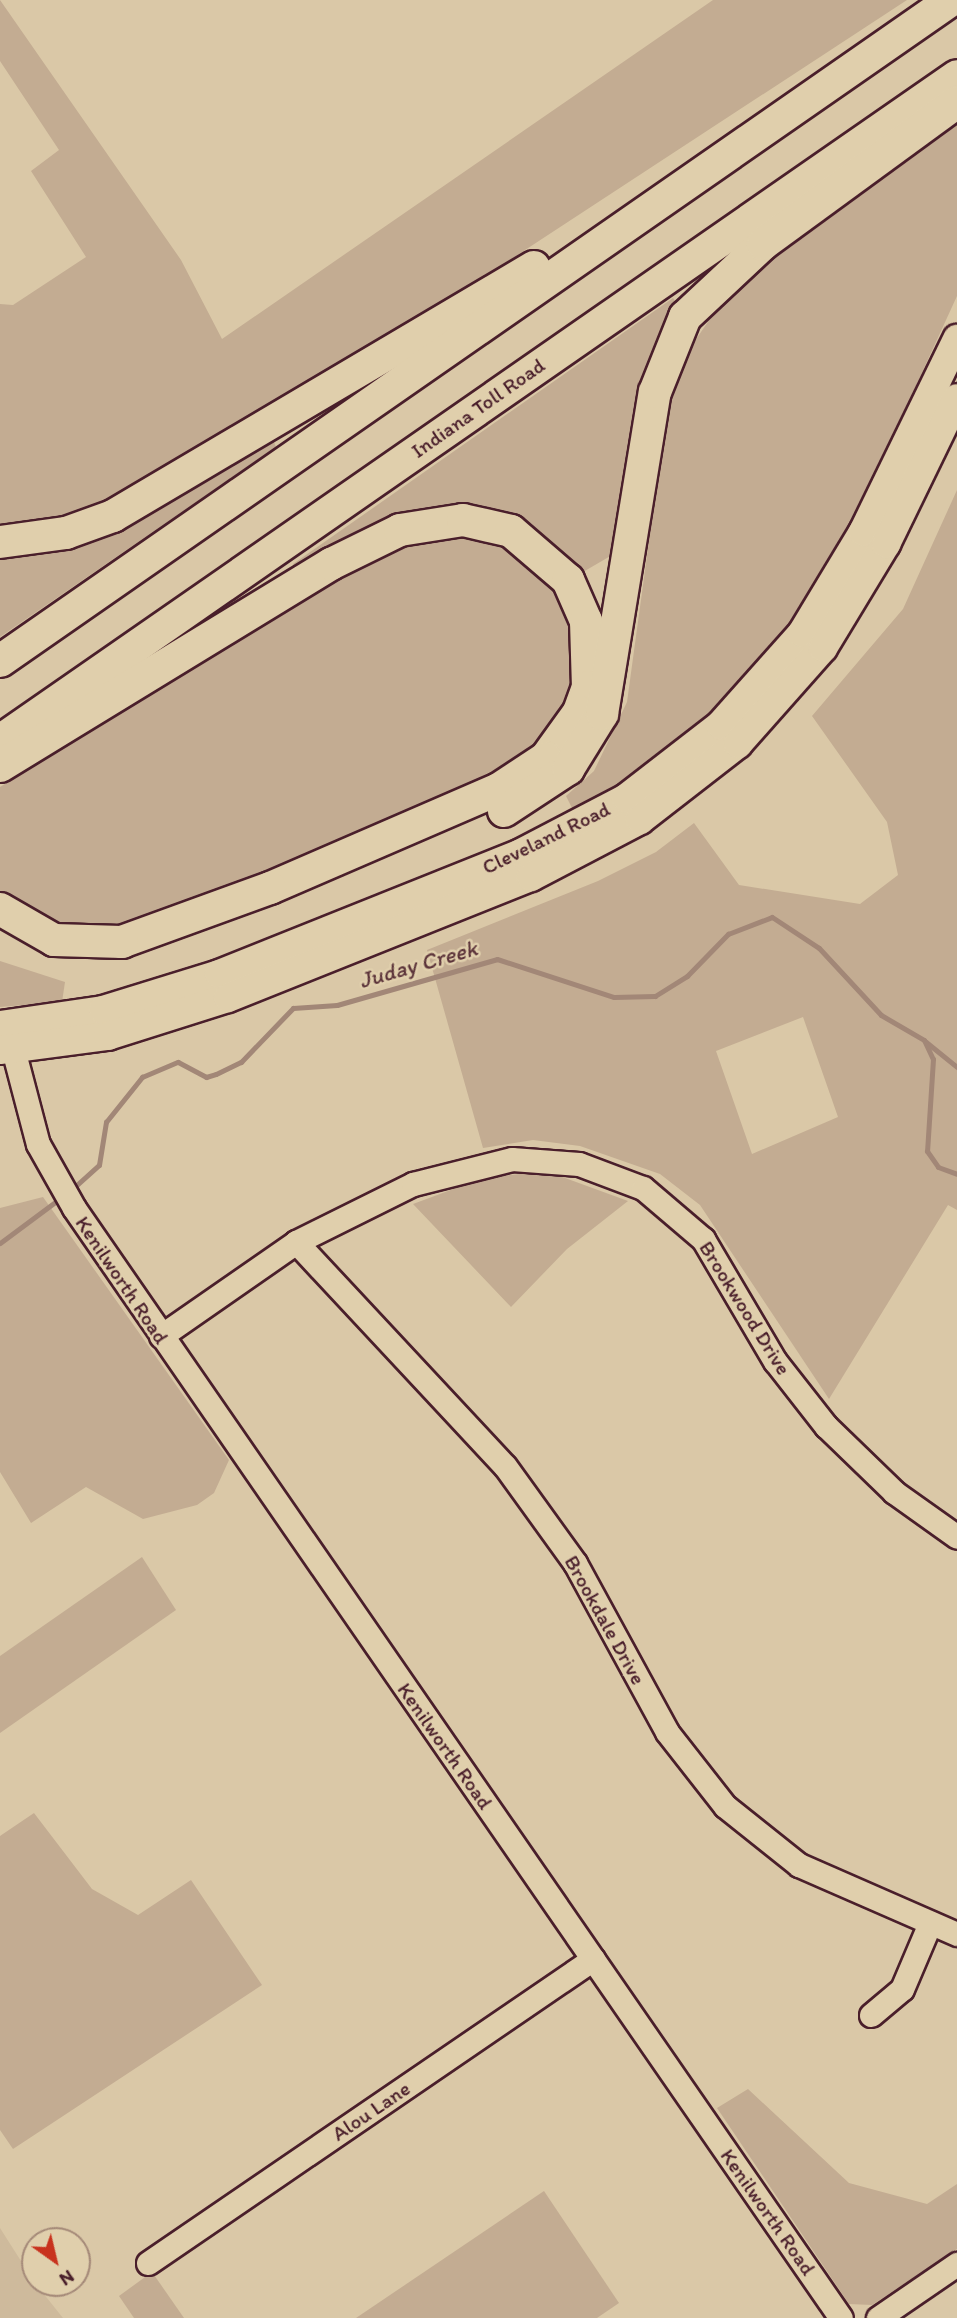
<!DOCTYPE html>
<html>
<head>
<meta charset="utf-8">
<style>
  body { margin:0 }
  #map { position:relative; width:957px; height:2318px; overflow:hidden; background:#dac8a7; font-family:Itim,sans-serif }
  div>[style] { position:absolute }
  .built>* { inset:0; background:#ceba9c }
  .green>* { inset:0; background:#c3ac92 }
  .stream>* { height:5px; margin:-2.5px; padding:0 2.5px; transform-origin:2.5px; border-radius:2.5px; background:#a28777 }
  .roads { filter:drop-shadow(2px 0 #4a1f2b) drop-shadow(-2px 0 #4a1f2b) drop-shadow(0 2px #4a1f2b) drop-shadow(0 -2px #4a1f2b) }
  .minor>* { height:23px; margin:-11.5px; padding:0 11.5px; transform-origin:11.5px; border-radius:11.5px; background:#e0cfac }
  .major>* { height:28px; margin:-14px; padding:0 14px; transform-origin:14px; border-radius:14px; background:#e0cfac }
  .highway>* { height:32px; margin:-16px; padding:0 16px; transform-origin:16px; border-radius:16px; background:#e0cfac }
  span { translate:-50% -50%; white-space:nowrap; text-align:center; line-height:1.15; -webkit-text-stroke:5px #e0cfac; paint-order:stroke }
  .street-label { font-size:21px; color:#4a1f2b }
  .water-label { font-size:23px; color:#5c343a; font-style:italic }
  .north { position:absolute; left:21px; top:2227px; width:70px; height:70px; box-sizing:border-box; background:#e0cfac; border:2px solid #a48978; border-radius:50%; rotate:146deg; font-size:19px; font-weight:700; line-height:28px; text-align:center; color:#4a1f2b }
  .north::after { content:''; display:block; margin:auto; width:24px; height:32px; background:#c8321e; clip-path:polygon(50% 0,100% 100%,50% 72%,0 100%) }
</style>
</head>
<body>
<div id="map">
  <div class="built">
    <div style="clip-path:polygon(0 2228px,35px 2283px,63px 2318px,0 2318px)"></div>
  </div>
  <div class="green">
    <div style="clip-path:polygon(0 0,181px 260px,222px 339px,713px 0,907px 0,438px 307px,118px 498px,67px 520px,0 527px,0 304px,13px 305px,86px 257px,31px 171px,59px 150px,0 61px)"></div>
    <div style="clip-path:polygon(957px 121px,957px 296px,843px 545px,775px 648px,720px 706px,637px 775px,574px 812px,566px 796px,594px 771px,627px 702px,666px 417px,688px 351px,727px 294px,755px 268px)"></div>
    <div style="clip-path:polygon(673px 298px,678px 305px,644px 385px,619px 551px,583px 572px,532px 524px,491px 508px,450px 504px,373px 526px,296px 569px,293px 564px)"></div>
    <div style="clip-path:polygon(274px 442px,276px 447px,0 637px,0 558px,82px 545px,123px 529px)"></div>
    <div style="clip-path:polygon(evenodd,957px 490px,957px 1210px,948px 1205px,829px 1399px,700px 1205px,660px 1174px,580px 1146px,533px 1140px,483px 1148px,427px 950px,598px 881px,656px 852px,694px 823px,739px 885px,860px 904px,898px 875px,887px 822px,812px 716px,903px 609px,957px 490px,803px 1017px,838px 1117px,752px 1154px,716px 1051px,803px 1017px)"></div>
    <div style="clip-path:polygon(449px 534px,505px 544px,567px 600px,579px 682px,540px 751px,455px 799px,133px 926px,63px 929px,0 891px,0 787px,369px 559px)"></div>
    <div style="clip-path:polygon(0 961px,65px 982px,62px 1002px,0 1007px)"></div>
    <div style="clip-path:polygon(546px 1171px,628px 1201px,567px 1249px,511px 1307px,413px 1204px,483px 1178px)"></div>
    <div style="clip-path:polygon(43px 1197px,229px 1460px,214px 1493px,197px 1505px,143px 1519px,86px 1487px,31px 1523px,0 1472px,0 1208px)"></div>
    <div style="clip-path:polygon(142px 1557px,176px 1610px,0 1733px,0 1656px)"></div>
    <div style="clip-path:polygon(34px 1813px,92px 1889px,138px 1915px,191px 1880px,262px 1985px,13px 2149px,0 2130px,0 1836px)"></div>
    <div style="clip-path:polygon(748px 2089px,849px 2183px,927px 2204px,957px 2184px,957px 2249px,872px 2305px,849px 2304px,717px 2108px)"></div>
    <div style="clip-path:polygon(544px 2191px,619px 2303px,597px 2318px,356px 2318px)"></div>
    <div style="clip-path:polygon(152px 2272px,184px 2318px,134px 2318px,119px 2296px)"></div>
  </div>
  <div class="stream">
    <div style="left:926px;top:1042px;width:40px;rotate:39deg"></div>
    <div style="left:70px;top:1191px;width:39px;rotate:-42deg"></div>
    <div style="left:99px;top:1165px;width:44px;rotate:-80.8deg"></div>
    <div style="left:106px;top:1122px;width:58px;rotate:-51.3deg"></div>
    <div style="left:142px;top:1077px;width:39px;rotate:-23deg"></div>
    <div style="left:178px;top:1062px;width:32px;rotate:28deg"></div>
    <div style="left:206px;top:1077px;width:10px;rotate:-17deg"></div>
    <div style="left:216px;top:1074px;width:28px;rotate:-26deg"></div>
    <div style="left:241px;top:1062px;width:75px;rotate:-46.1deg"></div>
    <div style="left:293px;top:1008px;width:44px;rotate:-3.9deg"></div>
    <div style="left:337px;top:1005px;width:166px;rotate:-16deg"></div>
    <div style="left:497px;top:959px;width:123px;rotate:18deg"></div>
    <div style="left:614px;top:997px;width:41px;rotate:-1.4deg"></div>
    <div style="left:655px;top:996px;width:38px;rotate:-32deg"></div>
    <div style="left:687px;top:976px;width:59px;rotate:-45.7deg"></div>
    <div style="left:728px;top:934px;width:47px;rotate:-21.1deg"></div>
    <div style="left:772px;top:917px;width:56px;rotate:33.4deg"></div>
    <div style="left:819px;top:948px;width:91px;rotate:47.2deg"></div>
    <div style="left:881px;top:1015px;width:50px;rotate:30.2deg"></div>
    <div style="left:924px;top:1040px;width:21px;rotate:65deg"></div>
    <div style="left:933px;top:1059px;width:92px;rotate:93.7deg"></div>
    <div style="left:927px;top:1151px;width:19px;rotate:55deg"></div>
    <div style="left:938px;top:1167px;width:20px;rotate:20deg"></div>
    <div style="left:0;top:1243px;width:77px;rotate:-36.6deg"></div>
  </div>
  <div class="roads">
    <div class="minor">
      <div style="left:13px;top:1049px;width:98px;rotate:75.3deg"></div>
      <div style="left:38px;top:1144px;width:73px;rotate:60.6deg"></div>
      <div style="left:74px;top:1208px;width:1349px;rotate:55.36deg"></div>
      <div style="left:296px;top:1242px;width:306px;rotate:47deg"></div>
      <div style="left:505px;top:1466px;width:120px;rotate:54.2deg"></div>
      <div style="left:575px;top:1563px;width:192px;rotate:61.4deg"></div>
      <div style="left:667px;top:1732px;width:94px;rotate:51.9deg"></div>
      <div style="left:725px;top:1806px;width:95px;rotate:38.6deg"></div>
      <div style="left:799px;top:1865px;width:172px;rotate:23.6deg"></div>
      <div style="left:161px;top:1336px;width:165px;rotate:-34.8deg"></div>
      <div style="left:296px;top:1242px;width:131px;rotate:-26.4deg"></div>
      <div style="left:413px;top:1184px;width:102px;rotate:-14.2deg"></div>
      <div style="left:512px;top:1159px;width:67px;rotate:4.3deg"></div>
      <div style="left:579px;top:1164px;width:68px;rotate:20.6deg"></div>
      <div style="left:643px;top:1188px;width:79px;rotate:40.4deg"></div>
      <div style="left:703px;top:1239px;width:142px;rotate:59.5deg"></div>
      <div style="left:775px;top:1361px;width:83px;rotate:51.9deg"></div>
      <div style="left:826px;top:1426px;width:95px;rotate:44.1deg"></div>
      <div style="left:894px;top:1492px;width:77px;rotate:35.5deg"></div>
      <div style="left:871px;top:2015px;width:40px;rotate:-40deg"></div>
      <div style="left:902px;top:1989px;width:72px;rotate:-67deg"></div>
      <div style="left:148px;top:2263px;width:539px;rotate:-34.34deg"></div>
      <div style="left:878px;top:2318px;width:96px;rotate:-34.4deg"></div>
    </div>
    <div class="major">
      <div style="left:0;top:1025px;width:104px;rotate:-8.3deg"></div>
      <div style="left:103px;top:1010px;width:121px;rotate:-17.2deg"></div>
      <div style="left:219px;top:974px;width:325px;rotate:-21.8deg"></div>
      <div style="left:521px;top:853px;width:119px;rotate:-27.6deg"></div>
      <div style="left:626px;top:798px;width:119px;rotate:-37.8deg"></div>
      <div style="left:720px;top:725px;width:123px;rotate:-48.3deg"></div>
      <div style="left:802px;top:633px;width:118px;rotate:-58.9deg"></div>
      <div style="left:863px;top:532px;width:215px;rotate:-64deg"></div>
      <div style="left:0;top:1050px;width:109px;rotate:-7.4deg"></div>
      <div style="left:108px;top:1036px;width:126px;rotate:-17.6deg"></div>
      <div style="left:228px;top:998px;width:326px;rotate:-21.8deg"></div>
      <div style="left:531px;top:877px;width:123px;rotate:-27.6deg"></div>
      <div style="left:640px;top:820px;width:124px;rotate:-37.8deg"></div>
      <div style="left:738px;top:744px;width:128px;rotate:-48.5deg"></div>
      <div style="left:823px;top:648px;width:122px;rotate:-58.8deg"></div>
      <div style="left:886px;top:544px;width:162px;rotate:-64.1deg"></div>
    </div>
    <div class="highway">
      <div style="left:0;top:542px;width:67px;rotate:-7.8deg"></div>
      <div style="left:66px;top:533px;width:50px;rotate:-19.9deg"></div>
      <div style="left:113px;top:516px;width:489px;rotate:-30.6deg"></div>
      <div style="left:0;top:661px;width:1158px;rotate:-34.8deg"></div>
      <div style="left:0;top:741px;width:1165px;rotate:-34.79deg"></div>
      <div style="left:0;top:766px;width:388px;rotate:-31.4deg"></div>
      <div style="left:331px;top:564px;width:77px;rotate:-26.2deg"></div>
      <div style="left:400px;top:530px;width:64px;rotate:-9deg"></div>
      <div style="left:463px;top:520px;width:49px;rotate:12.9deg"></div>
      <div style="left:511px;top:531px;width:75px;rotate:40.7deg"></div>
      <div style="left:568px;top:580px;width:45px;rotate:66.3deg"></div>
      <div style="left:586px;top:621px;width:66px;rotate:88.3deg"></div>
      <div style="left:588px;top:687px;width:27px;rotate:110deg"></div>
      <div style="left:579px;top:712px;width:57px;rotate:125.7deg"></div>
      <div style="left:546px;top:758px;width:56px;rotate:146.6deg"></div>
      <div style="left:499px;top:789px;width:249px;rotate:156.6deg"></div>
      <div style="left:270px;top:888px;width:158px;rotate:160deg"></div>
      <div style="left:122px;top:942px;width:68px;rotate:-178.3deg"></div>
      <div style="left:54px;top:940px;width:62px;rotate:-150.1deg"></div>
      <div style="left:504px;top:811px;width:77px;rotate:-33.3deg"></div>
      <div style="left:568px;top:769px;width:65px;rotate:-58.3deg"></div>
      <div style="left:602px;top:714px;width:326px;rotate:-80.7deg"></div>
      <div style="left:655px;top:392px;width:81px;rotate:-68.2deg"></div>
      <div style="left:685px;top:317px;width:107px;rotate:-43.1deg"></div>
      <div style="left:763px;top:244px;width:240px;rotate:-36.2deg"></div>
    </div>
  </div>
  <div class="street-label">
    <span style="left:478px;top:408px;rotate:-35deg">Indiana Toll Road</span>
    <span style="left:546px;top:838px;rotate:-26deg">Cleveland Road</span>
    <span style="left:122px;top:1280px;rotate:56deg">Kenilworth Road</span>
    <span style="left:745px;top:1308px;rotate:58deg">Brookwood Drive</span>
    <span style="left:605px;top:1620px;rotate:61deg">Brookdale Drive</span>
    <span style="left:445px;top:1746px;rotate:55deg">Kenilworth Road</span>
    <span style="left:371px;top:2111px;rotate:-34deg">Alou Lane</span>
    <span style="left:768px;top:2212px;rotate:55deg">Kenilworth Road</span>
  </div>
  <div class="water-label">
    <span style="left:418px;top:964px;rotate:-16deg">Juday Creek</span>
  </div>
  <div class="north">N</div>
</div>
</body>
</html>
